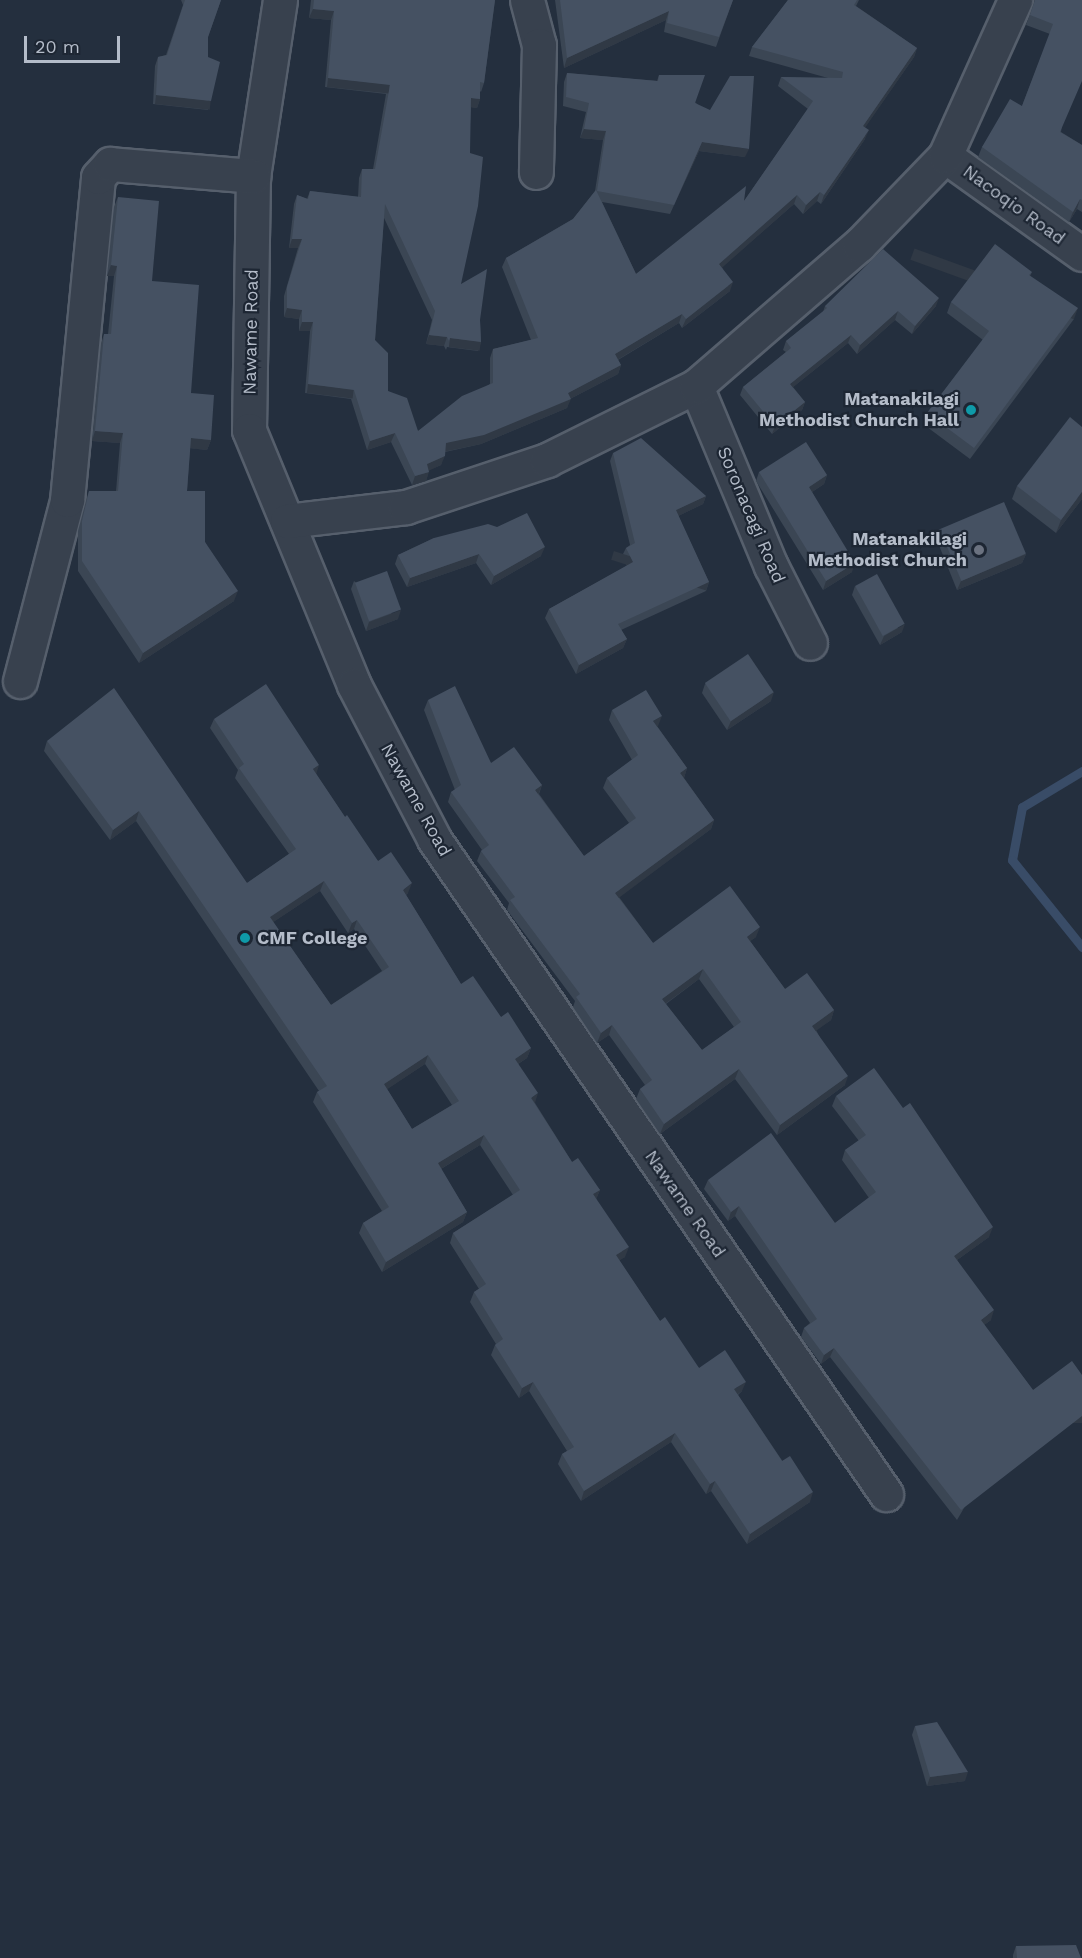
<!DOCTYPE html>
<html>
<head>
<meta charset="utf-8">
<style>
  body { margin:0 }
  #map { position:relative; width:1082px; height:1958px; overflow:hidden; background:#242f3e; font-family:"Work Sans",sans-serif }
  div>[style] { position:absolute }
  .stream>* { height:9px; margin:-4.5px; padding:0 4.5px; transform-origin:4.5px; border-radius:4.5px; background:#394c67 }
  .roads { filter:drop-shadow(2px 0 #565f6c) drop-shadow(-2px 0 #565f6c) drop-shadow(0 2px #565f6c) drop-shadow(0 -2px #565f6c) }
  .minor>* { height:33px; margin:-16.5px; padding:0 16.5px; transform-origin:16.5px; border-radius:16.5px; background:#38414e }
  .wall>* { inset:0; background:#3b4654 }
  .shaded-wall>* { inset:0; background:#303945; transform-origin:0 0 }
  .building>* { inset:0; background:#455162; transform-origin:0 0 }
  .dots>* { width:16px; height:16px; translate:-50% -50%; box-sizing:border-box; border:3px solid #1d2633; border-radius:50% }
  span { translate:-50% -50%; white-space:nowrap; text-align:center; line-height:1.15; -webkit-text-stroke:4.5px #1d2633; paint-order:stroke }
  .street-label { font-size:18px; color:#b4bcc9 }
  .poi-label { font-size:18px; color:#b4bcc9; font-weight:700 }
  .right { translate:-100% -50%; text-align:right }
  .left { translate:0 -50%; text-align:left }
  .scale { position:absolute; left:24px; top:36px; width:96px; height:27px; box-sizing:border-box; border:3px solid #b4bcc9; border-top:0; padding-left:8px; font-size:18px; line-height:21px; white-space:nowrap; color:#b4bcc9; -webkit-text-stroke:4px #1d2633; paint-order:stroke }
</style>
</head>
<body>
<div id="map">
  <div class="stream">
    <div style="left:1082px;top:771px;width:70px;rotate:149deg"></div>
    <div style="left:1022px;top:807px;width:54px;rotate:100.7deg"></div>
    <div style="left:1012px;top:860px;width:112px;rotate:51.2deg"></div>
  </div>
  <div class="roads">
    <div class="minor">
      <div style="left:280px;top:0;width:178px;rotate:98.7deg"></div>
      <div style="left:253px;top:176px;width:254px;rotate:90.9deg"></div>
      <div style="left:249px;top:430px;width:276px;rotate:67.6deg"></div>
      <div style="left:354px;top:685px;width:174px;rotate:62.5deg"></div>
      <div style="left:434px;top:839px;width:796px;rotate:55.39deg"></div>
      <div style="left:527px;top:0;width:47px;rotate:75.1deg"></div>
      <div style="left:539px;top:45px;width:127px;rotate:91.4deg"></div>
      <div style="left:945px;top:156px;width:168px;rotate:35.6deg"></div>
      <div style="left:696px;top:386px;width:195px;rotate:67.4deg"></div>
      <div style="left:771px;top:566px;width:86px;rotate:63.1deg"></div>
      <div style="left:287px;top:521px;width:120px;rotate:-6.7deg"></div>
      <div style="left:406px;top:507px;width:149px;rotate:-18.4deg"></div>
      <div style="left:547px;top:460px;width:166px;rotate:-26.4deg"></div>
      <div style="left:696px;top:386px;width:216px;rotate:-40.9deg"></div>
      <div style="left:859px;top:245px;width:124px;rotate:-46deg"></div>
      <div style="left:945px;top:156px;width:171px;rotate:-65.8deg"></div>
      <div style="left:20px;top:681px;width:187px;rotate:-75.4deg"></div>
      <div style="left:67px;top:500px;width:324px;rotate:-84.5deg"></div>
      <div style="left:98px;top:177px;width:18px;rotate:-47deg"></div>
      <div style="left:110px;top:164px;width:144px;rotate:4.8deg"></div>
    </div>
  </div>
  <div class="wall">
    <div style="clip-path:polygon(181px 0,221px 0,208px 37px,208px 110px,153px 104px,155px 66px,158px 57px,166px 55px,183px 5px)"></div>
    <div style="clip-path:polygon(311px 0,495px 0,484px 83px,481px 92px,480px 91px,480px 99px,477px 108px,471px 107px,461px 284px,480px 320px,481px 342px,478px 351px,447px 347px,446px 350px,444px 346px,426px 344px,432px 320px,384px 218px,375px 340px,388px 391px,418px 431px,490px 384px,490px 358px,493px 349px,531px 340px,502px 267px,506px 258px,573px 219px,595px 191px,603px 140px,580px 138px,586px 112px,563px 106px,564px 82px,567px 73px,657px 81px,659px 75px,696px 103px,745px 157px,699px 151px,670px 214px,602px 202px,636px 274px,744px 201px,808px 109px,778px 86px,781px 77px,828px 78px,749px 56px,752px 47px,788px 0,859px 0,856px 6px,917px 48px,914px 57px,865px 127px,865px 139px,821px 204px,817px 201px,803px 214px,794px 204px,722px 267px,730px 291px,682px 328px,679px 323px,618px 360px,621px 365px,618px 374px,570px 399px,567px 408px,481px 444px,445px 452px,441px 465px,429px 470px,426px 481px,412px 485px,391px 442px,367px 450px,351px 399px,305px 393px,310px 331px,299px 331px,299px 319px,284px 317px,284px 296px,298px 248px,289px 248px,294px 204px,297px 195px,307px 199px,310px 191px,358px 197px,359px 178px,362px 169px,373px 169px,386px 94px,325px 87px,331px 20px,309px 18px)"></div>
    <div style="clip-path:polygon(555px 0,733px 0,716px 47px,664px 32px,666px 20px,564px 68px)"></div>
    <div style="clip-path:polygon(1035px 0,1082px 0,1061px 132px,1082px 145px,1082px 212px,1077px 209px,1069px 222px,978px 157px,982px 147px,1022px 106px,1050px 34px,1026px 25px)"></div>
    <div style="clip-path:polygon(118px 197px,152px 281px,191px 393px,211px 440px,207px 450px,190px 448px,187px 491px,205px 542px,234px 601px,139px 663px,78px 571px,78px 531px,86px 501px,89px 491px,116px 491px,120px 443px,92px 441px,101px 344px,104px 334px,108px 334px,114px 276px,107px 276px,114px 207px)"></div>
    <div style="clip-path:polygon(1032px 272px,1030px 276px,1074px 319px,970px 459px,923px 424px,927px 413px,983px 340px,947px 313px,951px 302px)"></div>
    <div style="clip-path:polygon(825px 306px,936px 306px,912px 334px,895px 320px,857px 354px,848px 343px,793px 387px,805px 402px,802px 410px,772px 434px,740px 395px,743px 387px,786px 352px,783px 350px,786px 341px,823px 312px)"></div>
    <div style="clip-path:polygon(613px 453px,706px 496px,703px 504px,678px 516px,709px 582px,706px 591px,621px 630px,627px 639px,623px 648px,576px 674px,545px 618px,549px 609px,627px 566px,622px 556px,626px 548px,630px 545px,610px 461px)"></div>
    <div style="clip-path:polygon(759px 472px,827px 475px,824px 484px,812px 492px,852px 572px,823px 590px,756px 481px)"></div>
    <div style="clip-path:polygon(1017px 486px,1082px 499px,1056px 533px,1012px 499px)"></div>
    <div style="clip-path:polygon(939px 529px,1026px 554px,1022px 563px,957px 590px,936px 538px)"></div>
    <div style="clip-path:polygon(434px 538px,541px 556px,491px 585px,476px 563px,407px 587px,395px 564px,398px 555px)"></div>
    <div style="clip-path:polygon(354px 581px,398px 619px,366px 631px,351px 589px)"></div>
    <div style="clip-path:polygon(855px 586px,902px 632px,880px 645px,852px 595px)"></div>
    <div style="clip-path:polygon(705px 684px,771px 701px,727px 730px,702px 693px)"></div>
    <div style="clip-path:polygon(evenodd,428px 700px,491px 763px,542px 785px,539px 794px,584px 856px,629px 823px,603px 788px,607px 778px,632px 760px,609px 720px,612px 710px,658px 726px,657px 726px,687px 768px,684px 778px,714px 820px,711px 829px,619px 897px,653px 943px,756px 937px,750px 941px,785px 989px,834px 1010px,831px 1020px,816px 1030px,845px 1085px,777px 1135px,735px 1079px,660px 1134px,636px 1099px,640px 1089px,645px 1085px,609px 1035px,597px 1043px,573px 1007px,575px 1001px,507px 910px,509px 903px,477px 861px,481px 851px,482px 850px,448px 802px,451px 792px,455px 790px,424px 710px,428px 700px,699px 979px,734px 1027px,702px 1050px,666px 1004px,699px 979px)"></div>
    <div style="clip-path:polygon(evenodd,214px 719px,316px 774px,345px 817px,378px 861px,408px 893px,406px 895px,461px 984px,501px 1017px,531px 1048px,527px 1058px,518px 1064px,535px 1103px,572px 1162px,600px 1190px,596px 1199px,625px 1257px,619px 1260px,660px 1321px,699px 1368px,742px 1391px,738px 1395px,810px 1502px,747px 1544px,711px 1491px,706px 1494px,671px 1442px,581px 1501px,558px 1464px,562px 1454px,567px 1451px,529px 1391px,519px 1398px,491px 1355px,495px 1345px,496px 1344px,470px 1302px,474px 1292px,479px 1289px,450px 1243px,453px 1233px,513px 1195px,480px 1145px,441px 1169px,467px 1212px,463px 1222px,382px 1272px,359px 1233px,363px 1223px,382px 1211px,313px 1102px,317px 1092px,319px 1091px,136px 821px,110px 840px,44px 751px,47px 741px,247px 883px,289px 854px,235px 778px,238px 770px,210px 728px,214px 719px,320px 891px,348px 933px,354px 929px,382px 971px,331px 1005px,273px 922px,320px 891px,214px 719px,425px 1064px,452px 1105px,412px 1129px,387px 1089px,425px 1064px)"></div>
    <div style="clip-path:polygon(836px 1096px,989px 1237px,957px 1260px,991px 1320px,984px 1325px,1033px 1390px,957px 1520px,830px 1357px,821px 1364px,801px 1337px,804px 1328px,810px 1323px,735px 1216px,728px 1221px,704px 1189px,708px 1180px,835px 1223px,869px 1198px,842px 1160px,845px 1150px,859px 1141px,832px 1106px)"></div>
    <div style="clip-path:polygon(915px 1726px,965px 1781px,927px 1786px,912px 1735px)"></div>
    <div style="clip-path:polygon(1016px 1946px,1081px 1958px,1013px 1958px,1013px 1955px)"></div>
  </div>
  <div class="shaded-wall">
    <div style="clip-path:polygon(313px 9px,334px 11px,331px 20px,309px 18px)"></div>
    <div style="clip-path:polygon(669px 11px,666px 20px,564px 68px,567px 58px)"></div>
    <div style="clip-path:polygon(917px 48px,914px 57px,860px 135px,863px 126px)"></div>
    <div style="left:328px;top:78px;width:62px;height:9px;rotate:6deg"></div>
    <div style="left:156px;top:95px;width:55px;height:9px;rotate:6deg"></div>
    <div style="clip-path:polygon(471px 98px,480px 99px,477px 108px,468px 107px)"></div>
    <div style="clip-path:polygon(584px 129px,606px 131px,603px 140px,580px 138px)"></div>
    <div style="clip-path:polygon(869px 130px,865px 139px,821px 204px,824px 195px)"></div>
    <div style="clip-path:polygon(702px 142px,749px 149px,745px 157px,699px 151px,670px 214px)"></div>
    <div style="clip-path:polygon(820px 192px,817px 201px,803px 214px,806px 205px)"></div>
    <div style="clip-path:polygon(797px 195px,794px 204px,716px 273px,719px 264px)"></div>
    <div style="clip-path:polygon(1080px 199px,1077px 209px,1069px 222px,1073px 212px)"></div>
    <div style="clip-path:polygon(292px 239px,302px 239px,298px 248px,289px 248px)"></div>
    <div style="clip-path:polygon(111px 265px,117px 266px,114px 276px,107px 276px)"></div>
    <div style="clip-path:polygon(733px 282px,730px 291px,682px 328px,686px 319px)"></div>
    <div style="clip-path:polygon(939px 298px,936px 306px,912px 334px,915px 326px)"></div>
    <div style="clip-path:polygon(287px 308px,302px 310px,299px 319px,284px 317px)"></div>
    <div style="left:1078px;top:308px;width:12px;height:174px;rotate:110deg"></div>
    <div style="clip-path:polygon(898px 311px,895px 320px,857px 354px,860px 345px)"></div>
    <div style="clip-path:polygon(682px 314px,679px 323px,612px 363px,615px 354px)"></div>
    <div style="clip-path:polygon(302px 322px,313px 322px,310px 331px,299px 331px)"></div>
    <div style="clip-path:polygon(429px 335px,447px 337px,444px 346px,426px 344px)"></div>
    <div style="clip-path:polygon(851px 335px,848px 343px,787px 392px,790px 384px)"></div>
    <div style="left:450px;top:338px;width:31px;height:9px;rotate:7deg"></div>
    <div style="clip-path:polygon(621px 365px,618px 374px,566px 401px,571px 399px,567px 408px,481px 444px,443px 452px,446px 443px,568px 393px)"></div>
    <div style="left:308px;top:384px;width:46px;height:9px;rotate:7deg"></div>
    <div style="clip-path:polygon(805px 402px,802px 410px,772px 434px,775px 426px)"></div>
    <div style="clip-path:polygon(95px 431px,123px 433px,120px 443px,92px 441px)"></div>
    <div style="clip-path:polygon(395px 433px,391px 442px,367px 450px,370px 441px)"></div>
    <div style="clip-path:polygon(191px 438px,211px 440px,207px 450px,187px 448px)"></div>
    <div style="clip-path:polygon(445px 456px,441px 465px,424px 473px,427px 464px)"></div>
    <div style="clip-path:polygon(429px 472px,426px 481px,412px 485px,415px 476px)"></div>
    <div style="clip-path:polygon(827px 475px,824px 484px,806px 496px,809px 487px)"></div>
    <div style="clip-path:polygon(1082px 492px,1082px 499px,1056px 533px,1061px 520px)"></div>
    <div style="clip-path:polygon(706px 496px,703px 504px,672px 519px,676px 510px)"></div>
    <div style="clip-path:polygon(545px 547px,541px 556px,491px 585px,494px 576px)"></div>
    <div style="clip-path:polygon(479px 554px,476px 563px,407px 587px,410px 578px)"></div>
    <div style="clip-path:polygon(1026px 554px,1022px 563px,957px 590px,961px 581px)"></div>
    <div style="clip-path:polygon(855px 563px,852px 572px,823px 590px,826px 581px)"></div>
    <div style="left:709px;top:582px;width:9px;height:100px;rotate:108deg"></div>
    <div style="clip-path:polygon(238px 591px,234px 601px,139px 663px,143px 653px)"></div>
    <div style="clip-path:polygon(401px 610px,398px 619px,366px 631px,369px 622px)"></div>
    <div style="clip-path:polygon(905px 624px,902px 632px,880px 645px,884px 636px)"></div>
    <div style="clip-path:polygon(627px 639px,623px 648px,576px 674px,579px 665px)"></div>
    <div style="clip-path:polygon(774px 692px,771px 701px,727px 730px,731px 721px)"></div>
    <div style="clip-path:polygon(662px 716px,658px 726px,650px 731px,653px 721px)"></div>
    <div style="clip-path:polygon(319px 765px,316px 775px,313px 769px)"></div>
    <div style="clip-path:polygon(687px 768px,684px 778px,680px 773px)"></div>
    <div style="clip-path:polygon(542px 785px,538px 795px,535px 790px)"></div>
    <div style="clip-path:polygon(139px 811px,136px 821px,110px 840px,113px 830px)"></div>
    <div style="clip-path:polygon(714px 820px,711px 829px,612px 903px,615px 893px)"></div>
    <div style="clip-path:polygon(324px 881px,320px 891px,266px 927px,270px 917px)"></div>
    <div style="clip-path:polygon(412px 883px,408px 893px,399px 899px,403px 890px)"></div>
    <div style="clip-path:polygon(357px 920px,354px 929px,348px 933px,352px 923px)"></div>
    <div style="clip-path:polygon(760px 927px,756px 937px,743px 946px,747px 937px)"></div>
    <div style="clip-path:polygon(703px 969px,699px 979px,658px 1009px,662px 999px)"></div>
    <div style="clip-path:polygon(834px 1010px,831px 1020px,809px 1036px,812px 1026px)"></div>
    <div style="clip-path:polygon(612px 1025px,609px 1035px,597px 1043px,601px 1033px)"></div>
    <div style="clip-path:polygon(531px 1048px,527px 1058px,511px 1068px,515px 1059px)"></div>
    <div style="clip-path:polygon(428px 1055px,425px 1064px,380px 1094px,384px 1084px)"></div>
    <div style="clip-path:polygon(739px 1069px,735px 1079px,660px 1134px,664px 1124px)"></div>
    <div style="clip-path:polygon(848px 1076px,845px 1085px,777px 1135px,780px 1125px)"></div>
    <div style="clip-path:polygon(538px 1093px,535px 1103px,531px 1098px)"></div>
    <div style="clip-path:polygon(484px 1135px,480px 1145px,434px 1173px,438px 1163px)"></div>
    <div style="clip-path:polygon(600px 1190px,596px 1200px,593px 1194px)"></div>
    <div style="clip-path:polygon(739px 1206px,735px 1216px,728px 1221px,731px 1212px)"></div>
    <div style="clip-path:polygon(467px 1212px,463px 1222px,382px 1272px,386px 1262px)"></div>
    <div style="clip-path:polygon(993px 1227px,989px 1237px,950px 1265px,954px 1256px)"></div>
    <div style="clip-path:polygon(629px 1247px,625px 1257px,612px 1265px,616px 1255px)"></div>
    <div style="clip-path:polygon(994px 1310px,991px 1320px,977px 1330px,981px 1320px)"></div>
    <div style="clip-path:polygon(834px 1348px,830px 1357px,821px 1364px,824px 1355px)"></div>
    <div style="clip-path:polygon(533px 1382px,529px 1391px,519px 1398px,522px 1388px)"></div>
    <div style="clip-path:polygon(746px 1382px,742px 1391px,731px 1399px,734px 1389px)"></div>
    <div style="left:1082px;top:1416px;width:7px;height:153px;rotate:90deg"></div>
    <div style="clip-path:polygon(675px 1433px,671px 1442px,581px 1501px,584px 1491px)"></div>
    <div style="clip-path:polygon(715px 1481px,711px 1491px,706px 1494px,710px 1484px)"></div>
    <div style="clip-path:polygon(813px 1492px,810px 1502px,747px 1544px,750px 1534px)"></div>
    <div style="clip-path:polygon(968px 1772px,965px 1781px,927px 1786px,930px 1777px)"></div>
  </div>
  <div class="building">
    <div style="clip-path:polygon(185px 0,221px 0,208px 37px,208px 57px,220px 62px,211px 101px,156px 95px,158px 57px,167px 55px)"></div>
    <div style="clip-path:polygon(314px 0,495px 0,484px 83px,480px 82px,480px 99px,471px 98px,470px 153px,483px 157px,478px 206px,461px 284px,487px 269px,480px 320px,481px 342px,450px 338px,449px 341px,447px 337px,429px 335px,435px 311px,385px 204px,375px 340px,388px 353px,388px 391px,407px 398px,418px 431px,462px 396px,493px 383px,493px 349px,538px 338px,506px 258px,573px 219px,596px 190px,636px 274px,746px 186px,744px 201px,813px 101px,781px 77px,842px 78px,843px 72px,752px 47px,788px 0,857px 0,854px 5px,917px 48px,863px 126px,869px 130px,824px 195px,820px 192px,806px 205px,797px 195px,719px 264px,733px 282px,686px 319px,682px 314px,615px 354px,621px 365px,568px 393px,571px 399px,484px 435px,446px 443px,445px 456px,427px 464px,429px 472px,415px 476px,395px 433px,370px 441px,354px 390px,308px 384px,313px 322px,302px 322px,302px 310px,287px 308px,287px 287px,302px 239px,292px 239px,297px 195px,308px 199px,310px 191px,361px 197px,362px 169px,375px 169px,390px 85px,328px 78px,334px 11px,313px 9px)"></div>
    <div style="clip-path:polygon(560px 0,733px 0,719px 37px,667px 23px,669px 11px,567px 58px)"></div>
    <div style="clip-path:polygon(1035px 0,1082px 0,1082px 81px,1060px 132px,1082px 145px,1082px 200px,1080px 199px,1073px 212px,982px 147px,1010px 99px,1022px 106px,1053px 24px,1030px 15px)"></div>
    <div style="clip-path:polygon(567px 73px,658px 81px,659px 75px,705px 75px,695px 103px,710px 110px,730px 76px,754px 76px,749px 149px,702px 142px,674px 205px,597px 191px,606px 131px,584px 129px,589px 103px,566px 97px)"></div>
    <div style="clip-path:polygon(118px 197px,159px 201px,152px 281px,199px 285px,191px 393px,214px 395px,211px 440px,191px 438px,187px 491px,205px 491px,205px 542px,238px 591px,143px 653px,82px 561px,82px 521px,89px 491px,118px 491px,123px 433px,95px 431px,104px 334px,111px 334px,117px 266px,111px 265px)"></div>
    <div style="clip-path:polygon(995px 244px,1032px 272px,1029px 275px,1078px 308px,974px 448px,927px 413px,989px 331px,951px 302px)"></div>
    <div style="clip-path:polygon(883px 249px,939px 298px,915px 326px,898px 311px,860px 345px,851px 335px,790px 384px,805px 402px,775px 426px,743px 387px,791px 348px,786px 341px,827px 308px,825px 306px)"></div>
    <div style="clip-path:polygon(1070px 417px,1082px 427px,1082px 492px,1061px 520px,1017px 486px)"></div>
    <div style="clip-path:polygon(641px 438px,706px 496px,676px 510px,709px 582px,618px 624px,627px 639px,579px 665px,549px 609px,633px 562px,626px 548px,635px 543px,613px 453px)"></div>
    <div style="clip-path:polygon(806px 442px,827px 475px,809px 487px,855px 563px,826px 581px,759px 472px)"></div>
    <div style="left:1004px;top:502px;width:56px;height:70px;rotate:67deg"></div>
    <div style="clip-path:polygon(527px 513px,545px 547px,494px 576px,479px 554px,410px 578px,398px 555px,434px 538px,488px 524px,497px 527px)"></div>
    <div style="left:387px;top:571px;width:41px;height:34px;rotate:70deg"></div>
    <div style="left:877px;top:574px;width:57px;height:25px;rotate:61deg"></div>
    <div style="left:748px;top:654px;width:46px;height:52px;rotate:56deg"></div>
    <div style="clip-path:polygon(evenodd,266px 684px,319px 765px,313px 769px,345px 817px,347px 815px,378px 861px,391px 852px,412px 883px,403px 890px,461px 984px,473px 976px,501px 1017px,508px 1012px,531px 1048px,515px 1059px,538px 1093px,531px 1098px,572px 1162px,578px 1158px,600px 1190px,593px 1194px,629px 1247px,616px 1255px,660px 1321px,665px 1317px,699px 1368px,725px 1350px,746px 1382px,734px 1389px,782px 1461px,790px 1456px,813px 1492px,750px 1534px,715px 1481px,710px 1484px,675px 1433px,584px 1491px,562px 1454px,574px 1447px,533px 1382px,522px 1388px,495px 1345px,503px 1339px,474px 1292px,486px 1284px,453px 1233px,520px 1190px,484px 1135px,438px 1163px,467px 1212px,386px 1262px,363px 1223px,389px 1207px,317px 1092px,327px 1086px,139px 811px,113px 830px,47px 741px,114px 688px,247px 883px,296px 849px,239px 768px,244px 764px,214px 719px,266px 684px,324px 881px,352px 923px,357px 920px,389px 967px,331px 1005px,270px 917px,324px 881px,266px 684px,428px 1055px,459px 1101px,412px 1129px,384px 1084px,428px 1055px)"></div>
    <div style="clip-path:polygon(evenodd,455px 686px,491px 763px,514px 747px,542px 785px,535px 790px,584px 856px,636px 818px,607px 778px,638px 755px,612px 710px,646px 690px,662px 716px,653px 721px,687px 768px,680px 773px,714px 820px,615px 893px,653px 943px,730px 886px,760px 927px,747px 937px,785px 989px,807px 973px,834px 1010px,812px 1026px,848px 1076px,780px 1125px,739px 1069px,664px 1124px,640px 1089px,652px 1080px,612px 1025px,601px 1033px,576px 997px,580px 994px,510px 900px,515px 897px,481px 851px,489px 845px,451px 792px,461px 785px,428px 700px,455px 686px,703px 969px,741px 1022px,702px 1050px,662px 999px,703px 969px)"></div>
    <div style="clip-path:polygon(874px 1068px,903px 1108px,910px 1103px,993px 1227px,954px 1256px,994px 1310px,981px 1320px,1033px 1390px,1072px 1361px,1082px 1375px,1082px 1416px,961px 1510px,834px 1348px,824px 1355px,804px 1328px,817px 1319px,739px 1206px,731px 1212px,708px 1180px,771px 1133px,835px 1223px,876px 1192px,845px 1150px,866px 1135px,836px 1096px)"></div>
    <div style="clip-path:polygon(937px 1722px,968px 1772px,930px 1777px,915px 1726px)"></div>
    <div style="clip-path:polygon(1076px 1945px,1081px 1958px,1017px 1958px,1016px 1946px)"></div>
  </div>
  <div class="dots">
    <div style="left:971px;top:410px;background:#0f9aa8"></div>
    <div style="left:979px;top:550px;background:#6b7280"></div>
    <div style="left:245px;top:938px;background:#0f9aa8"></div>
  </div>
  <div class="street-label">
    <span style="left:1014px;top:205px;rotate:36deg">Nacoqio Road</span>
    <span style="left:251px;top:332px;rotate:-89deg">Nawame Road</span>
    <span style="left:751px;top:515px;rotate:67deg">Soronacagi Road</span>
    <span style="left:416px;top:800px;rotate:61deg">Nawame Road</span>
    <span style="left:685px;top:1204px;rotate:55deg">Nawame Road</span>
  </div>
  <div class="poi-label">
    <span class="right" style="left:959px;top:410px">Matanakilagi<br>Methodist Church Hall</span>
    <span class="right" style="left:967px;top:550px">Matanakilagi<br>Methodist Church</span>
    <span class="left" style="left:257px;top:938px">CMF College</span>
  </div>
  <div class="scale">20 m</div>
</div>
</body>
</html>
